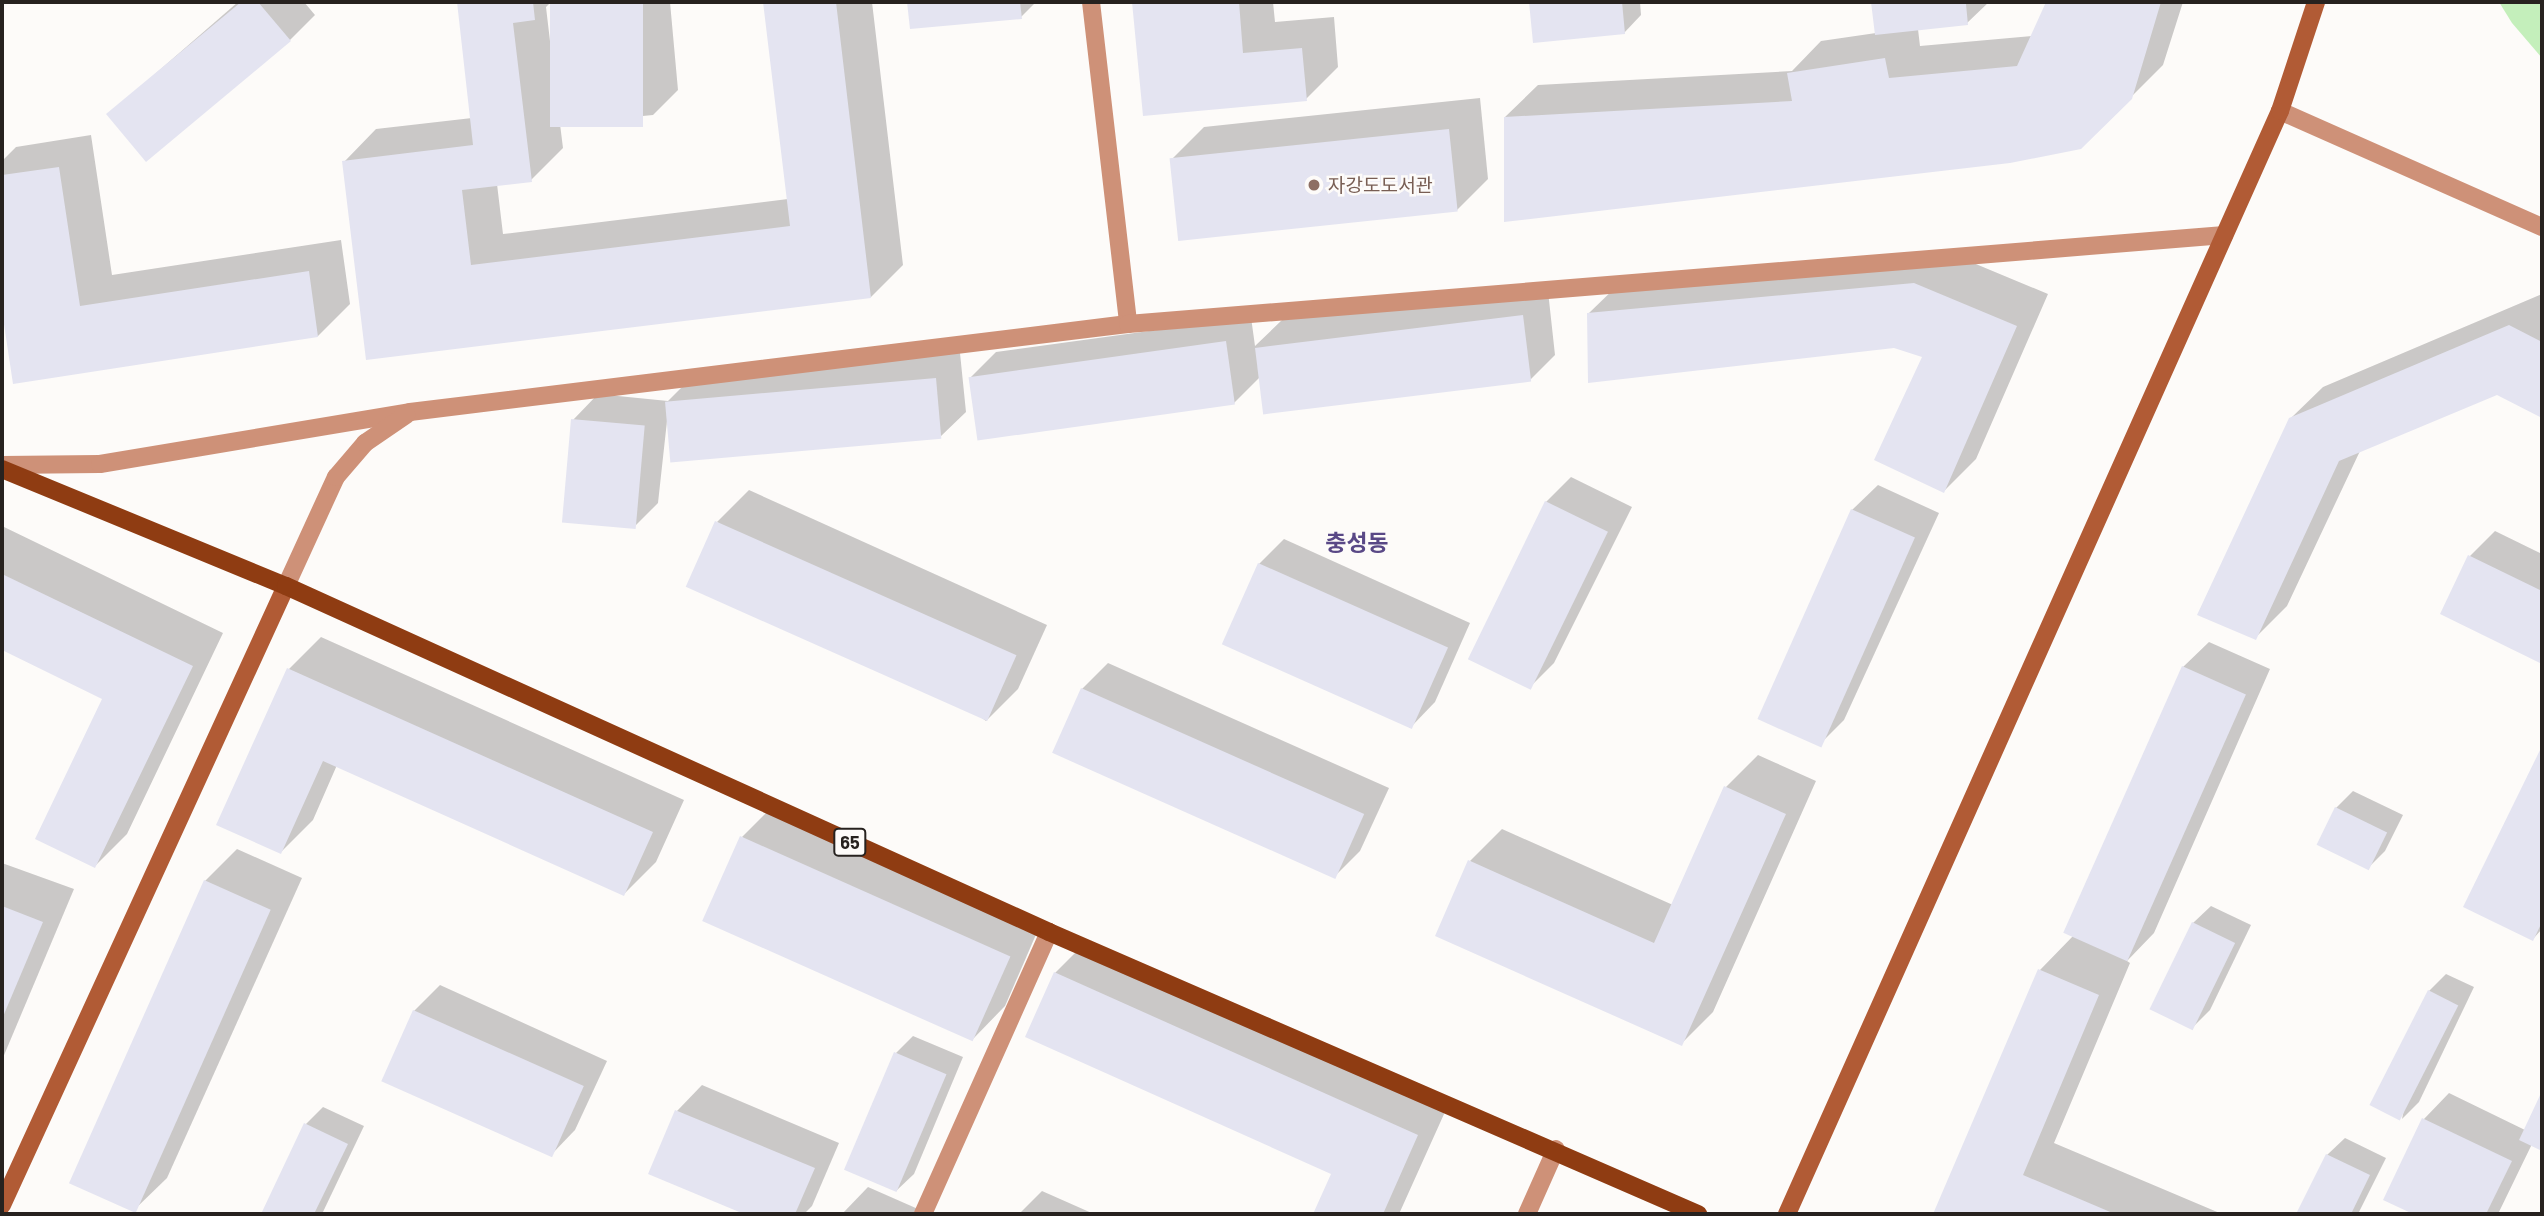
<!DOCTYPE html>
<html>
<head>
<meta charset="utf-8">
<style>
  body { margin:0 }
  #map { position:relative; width:2544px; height:1216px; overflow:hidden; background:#fdfbf9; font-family:Barlow,"Noto Sans KR",sans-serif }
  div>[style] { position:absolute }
  .green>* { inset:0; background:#c4efbb }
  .shadow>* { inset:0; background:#0003 }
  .building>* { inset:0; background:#e4e4f1; transform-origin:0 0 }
  .minor>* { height:18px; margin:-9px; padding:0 9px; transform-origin:9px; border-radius:9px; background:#ce9178 }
  .tertiary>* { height:18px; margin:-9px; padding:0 9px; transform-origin:9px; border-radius:9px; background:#ce9178 }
  .secondary>* { height:18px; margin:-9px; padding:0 9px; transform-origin:9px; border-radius:9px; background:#b15b35 }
  .primary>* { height:18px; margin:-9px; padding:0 9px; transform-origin:9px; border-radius:9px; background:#8f3c12 }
  .dots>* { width:19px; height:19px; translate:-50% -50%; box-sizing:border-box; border:4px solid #fdfbf9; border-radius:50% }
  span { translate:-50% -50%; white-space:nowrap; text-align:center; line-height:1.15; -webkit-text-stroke:5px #fdfbf9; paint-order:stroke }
  .shield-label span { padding:2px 5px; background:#fdfbf9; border:2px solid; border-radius:5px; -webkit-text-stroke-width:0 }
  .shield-label { font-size:18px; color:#27221f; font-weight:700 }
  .education-label { font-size:19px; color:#785e54 }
  .left { translate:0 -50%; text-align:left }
  .quarter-label { font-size:23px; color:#594886; font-weight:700 }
  .frame { position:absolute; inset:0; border:4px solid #27221f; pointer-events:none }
</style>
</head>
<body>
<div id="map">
  <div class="green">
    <div style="clip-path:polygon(2499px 2px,2542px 2px,2542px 58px,2512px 23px)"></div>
  </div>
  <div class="shadow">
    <div style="clip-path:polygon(238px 2px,304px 2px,315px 15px,290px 40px,109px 114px)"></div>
    <div style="clip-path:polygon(458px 2px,551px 2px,546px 7px,558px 109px,552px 2px,670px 2px,678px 90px,653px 115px,560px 124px,563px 148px,531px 180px,497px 184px,503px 234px,788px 199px,765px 2px,872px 2px,903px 265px,871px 297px,367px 358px,344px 162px,376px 129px,472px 118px)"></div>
    <div style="clip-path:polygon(909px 2px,1036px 2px,1021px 17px,911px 27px)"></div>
    <div style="clip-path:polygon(1134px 2px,1273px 2px,1275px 22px,1334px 17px,1338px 67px,1306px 99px,1144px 114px)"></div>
    <div style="clip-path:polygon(1531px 2px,1640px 2px,1641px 15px,1624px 33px,1534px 41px)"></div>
    <div style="clip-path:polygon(1873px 2px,1989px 2px,1967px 23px,1918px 29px,1920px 46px,2032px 36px,2048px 2px,2183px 2px,2163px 65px,2080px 148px,1505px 117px,1538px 85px,1792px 71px,1821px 41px,1876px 33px)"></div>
    <div style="clip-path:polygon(1480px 98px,1488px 179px,1456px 211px,1172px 159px,1204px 127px)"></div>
    <div style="clip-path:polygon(91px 135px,112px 275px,341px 240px,350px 304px,318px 336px,14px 382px,2px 299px,2px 161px,16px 147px)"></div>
    <div style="clip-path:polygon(1947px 252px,2048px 294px,1976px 459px,1944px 491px,1925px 356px,1895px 347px,1588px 314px,1621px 282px)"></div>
    <div style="clip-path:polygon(1548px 291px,1555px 355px,1530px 380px,1260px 377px,1234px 403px,971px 377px,996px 352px,1251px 317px,1255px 346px,1282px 320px)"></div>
    <div style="clip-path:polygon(2542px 294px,2542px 416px,2497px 393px,2360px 451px,2287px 606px,2255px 638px,2290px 419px,2323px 387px)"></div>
    <div style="clip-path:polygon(960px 353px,966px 412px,940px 437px,667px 421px,658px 503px,633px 528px,573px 420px,598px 394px,668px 401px,692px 377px)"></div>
    <div style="clip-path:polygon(1571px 477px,1632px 507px,1554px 663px,1529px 688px,1546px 502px)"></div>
    <div style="clip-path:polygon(1878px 485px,1939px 513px,1844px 720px,1819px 745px,1852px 510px)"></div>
    <div style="clip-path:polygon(749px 490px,1047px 625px,1018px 689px,986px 721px,717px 522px)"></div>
    <div style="clip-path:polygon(2px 526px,223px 633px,127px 834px,95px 866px,105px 698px,2px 648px)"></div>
    <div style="clip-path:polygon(2495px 531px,2542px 554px,2542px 662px,2442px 613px,2470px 556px)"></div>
    <div style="clip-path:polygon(1284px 539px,1470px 623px,1435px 702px,1410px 728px,1259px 564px)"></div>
    <div style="clip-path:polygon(321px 637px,684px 800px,656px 862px,624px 894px,337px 765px,313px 820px,281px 852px,289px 669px)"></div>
    <div style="clip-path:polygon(2209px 642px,2270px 669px,2154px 933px,2127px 961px,2130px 963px,2054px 1143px,2222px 1214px,1935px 1214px,2040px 970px,2074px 935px,2183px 667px)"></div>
    <div style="clip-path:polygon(1108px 663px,1389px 788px,1360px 851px,1335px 876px,1054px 752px,1082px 689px)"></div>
    <div style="clip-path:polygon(2542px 750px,2542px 929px,2533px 939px,2466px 906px)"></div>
    <div style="clip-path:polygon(1758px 755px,1816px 781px,1713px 1012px,1681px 1044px,1470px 861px,1502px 829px,1673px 905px,1726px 787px)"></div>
    <div style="clip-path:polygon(2353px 791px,2403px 815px,2385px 851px,2368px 868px,2336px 808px)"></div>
    <div style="clip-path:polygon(774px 805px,1041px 923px,1005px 1006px,973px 1039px,742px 837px)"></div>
    <div style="clip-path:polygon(237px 849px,302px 878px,167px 1178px,134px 1210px,205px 881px)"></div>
    <div style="clip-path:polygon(2px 863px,74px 889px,2px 1060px)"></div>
    <div style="clip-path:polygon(2211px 906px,2251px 925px,2210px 1010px,2193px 1027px,2193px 923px)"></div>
    <div style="clip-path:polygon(1087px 941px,1449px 1103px,1399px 1214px,1315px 1214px,1334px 1173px,1055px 973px)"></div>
    <div style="clip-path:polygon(2446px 974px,2474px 987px,2419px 1102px,2402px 1119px,2429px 991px)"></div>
    <div style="clip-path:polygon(440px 985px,607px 1061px,575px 1130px,550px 1156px,414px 1011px)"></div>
    <div style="clip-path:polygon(913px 1036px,963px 1057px,914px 1174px,896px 1191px,896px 1053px)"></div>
    <div style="clip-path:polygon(702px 1085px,839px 1143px,812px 1206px,804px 1214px,748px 1214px,650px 1173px,677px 1111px)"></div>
    <div style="clip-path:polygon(2449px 1093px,2525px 1130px,2542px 1095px,2542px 1149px,2532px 1144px,2498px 1214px,2417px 1214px,2385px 1199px,2424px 1119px)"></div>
    <div style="clip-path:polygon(323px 1107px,364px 1126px,322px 1214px,263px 1214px,306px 1124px)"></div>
    <div style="clip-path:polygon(2345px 1138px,2386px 1158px,2358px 1214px,2298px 1214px,2327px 1155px)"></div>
    <div style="clip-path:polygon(868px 1187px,918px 1209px,916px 1214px,842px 1214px)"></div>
    <div style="clip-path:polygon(1042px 1191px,1094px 1214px,1019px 1214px)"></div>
  </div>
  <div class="building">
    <div style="clip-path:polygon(241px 2px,258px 2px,291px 41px,146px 162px,106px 114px)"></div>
    <div style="clip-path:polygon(457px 2px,533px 2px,535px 20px,513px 23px,532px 182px,462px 190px,471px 265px,790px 226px,763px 2px,836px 2px,871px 298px,366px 360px,342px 161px,473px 145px)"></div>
    <div style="left:550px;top:2px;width:93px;height:125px"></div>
    <div style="clip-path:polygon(907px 2px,1020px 2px,1022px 19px,910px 29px)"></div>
    <div style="clip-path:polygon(1132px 2px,1239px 2px,1243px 53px,1302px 48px,1307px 101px,1143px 116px)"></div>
    <div style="clip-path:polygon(1529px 2px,1622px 2px,1625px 34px,1533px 43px)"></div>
    <div style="clip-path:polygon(1871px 2px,1972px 2px,1972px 3px,1966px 4px,1968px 25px,1875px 35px)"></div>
    <div style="clip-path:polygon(2046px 2px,2161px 2px,2132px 99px,2081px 149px,2010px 163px,1504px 222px,1504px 117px,1792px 101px,1787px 73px,1885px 58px,1889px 78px,2017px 66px)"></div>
    <div style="left:1449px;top:129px;width:83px;height:281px;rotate:84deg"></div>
    <div style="clip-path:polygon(59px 167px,80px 306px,309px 271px,318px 337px,13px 384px,2px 311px,2px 175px)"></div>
    <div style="clip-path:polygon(1914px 283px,2017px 326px,1944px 493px,1874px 460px,1922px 357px,1894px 348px,1588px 383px,1587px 313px)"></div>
    <div style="left:1523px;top:315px;width:67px;height:270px;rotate:83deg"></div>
    <div style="clip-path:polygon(2509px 325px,2542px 342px,2542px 418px,2497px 395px,2339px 461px,2256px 640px,2197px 615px,2289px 418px)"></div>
    <div style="left:1226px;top:341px;width:64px;height:260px;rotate:82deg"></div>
    <div style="left:936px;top:378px;width:61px;height:272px;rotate:85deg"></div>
    <div style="left:571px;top:419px;width:74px;height:104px;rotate:5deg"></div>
    <div style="left:1545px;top:501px;width:70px;height:176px;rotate:26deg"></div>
    <div style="left:1851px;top:509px;width:70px;height:230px;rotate:24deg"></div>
    <div style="left:715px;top:521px;width:330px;height:72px;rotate:24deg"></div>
    <div style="clip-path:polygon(2468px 555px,2542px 591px,2542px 664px,2440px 614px)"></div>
    <div style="left:1258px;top:563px;width:208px;height:89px;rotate:24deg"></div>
    <div style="clip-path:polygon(2px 574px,193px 666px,95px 868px,35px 839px,102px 699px,2px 650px)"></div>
    <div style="left:2182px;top:666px;width:70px;height:292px;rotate:24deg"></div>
    <div style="clip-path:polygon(287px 668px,653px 832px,624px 896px,323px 761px,281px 854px,216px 825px)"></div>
    <div style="left:1081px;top:688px;width:310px;height:71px;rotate:24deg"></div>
    <div style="clip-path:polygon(2542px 746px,2542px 922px,2533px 941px,2463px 907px)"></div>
    <div style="clip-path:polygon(1724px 786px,1786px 814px,1682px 1046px,1435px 936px,1468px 860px,1654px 943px)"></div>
    <div style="left:2335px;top:807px;width:58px;height:42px;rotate:26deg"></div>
    <div style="left:740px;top:836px;width:296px;height:93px;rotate:24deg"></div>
    <div style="left:204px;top:880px;width:73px;height:332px;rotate:24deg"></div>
    <div style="clip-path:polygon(2px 906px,43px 922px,2px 1019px)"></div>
    <div style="left:2192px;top:922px;width:48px;height:97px;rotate:26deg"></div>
    <div style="clip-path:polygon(2038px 969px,2099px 995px,2023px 1175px,2115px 1214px,1933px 1214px)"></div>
    <div style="clip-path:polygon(1054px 972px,1418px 1135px,1383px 1214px,1313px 1214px,1331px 1174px,1025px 1037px)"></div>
    <div style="left:2428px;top:990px;width:34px;height:129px;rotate:27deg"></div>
    <div style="left:413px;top:1010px;width:187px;height:78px;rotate:24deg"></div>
    <div style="left:894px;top:1052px;width:57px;height:128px;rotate:23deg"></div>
    <div style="clip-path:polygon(2542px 1091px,2542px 1151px,2519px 1140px)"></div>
    <div style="clip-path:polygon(675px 1110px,815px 1168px,795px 1214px,744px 1214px,648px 1174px)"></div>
    <div style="clip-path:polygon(2422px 1118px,2512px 1161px,2486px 1214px,2413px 1214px,2383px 1200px)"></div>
    <div style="clip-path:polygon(304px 1123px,348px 1144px,314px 1214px,261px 1214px)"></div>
    <div style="clip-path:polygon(2326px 1154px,2370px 1175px,2351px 1214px,2296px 1214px)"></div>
  </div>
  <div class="minor">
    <div style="left:1091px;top:2px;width:324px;rotate:83.4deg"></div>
    <div style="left:923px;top:1214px;width:309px;rotate:-65.9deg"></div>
  </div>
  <div class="tertiary">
    <div style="left:2280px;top:111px;width:287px;rotate:23.9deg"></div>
    <div style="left:2px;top:465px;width:98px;rotate:-0.6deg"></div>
    <div style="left:100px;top:464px;width:314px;rotate:-9.5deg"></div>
    <div style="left:410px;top:412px;width:723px;rotate:-6.99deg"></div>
    <div style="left:1128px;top:324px;width:1100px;rotate:-4.64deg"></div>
    <div style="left:286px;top:586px;width:120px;rotate:-65.4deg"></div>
    <div style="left:336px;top:477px;width:45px;rotate:-49.5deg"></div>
    <div style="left:365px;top:443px;width:50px;rotate:-34.3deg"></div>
    <div style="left:1527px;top:1214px;width:71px;rotate:-66deg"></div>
  </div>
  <div class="secondary">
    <div style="left:2px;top:1205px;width:681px;rotate:-65.35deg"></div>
    <div style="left:1787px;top:1214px;width:1208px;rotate:-65.92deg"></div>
    <div style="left:2280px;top:111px;width:115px;rotate:-71.7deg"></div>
  </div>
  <div class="primary">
    <div style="left:2px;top:469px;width:307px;rotate:22.4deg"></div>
    <div style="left:286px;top:586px;width:838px;rotate:24.39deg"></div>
    <div style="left:1049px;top:932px;width:708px;rotate:23.49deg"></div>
  </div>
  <div class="dots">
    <div style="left:1314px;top:185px;background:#8d6e63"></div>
  </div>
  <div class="shield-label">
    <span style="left:850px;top:842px">65</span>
  </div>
  <div class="education-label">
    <span class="left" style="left:1328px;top:185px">자강도도서관</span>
  </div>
  <div class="quarter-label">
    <span style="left:1357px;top:542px">충성동</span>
  </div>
  <div class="frame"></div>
</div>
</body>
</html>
